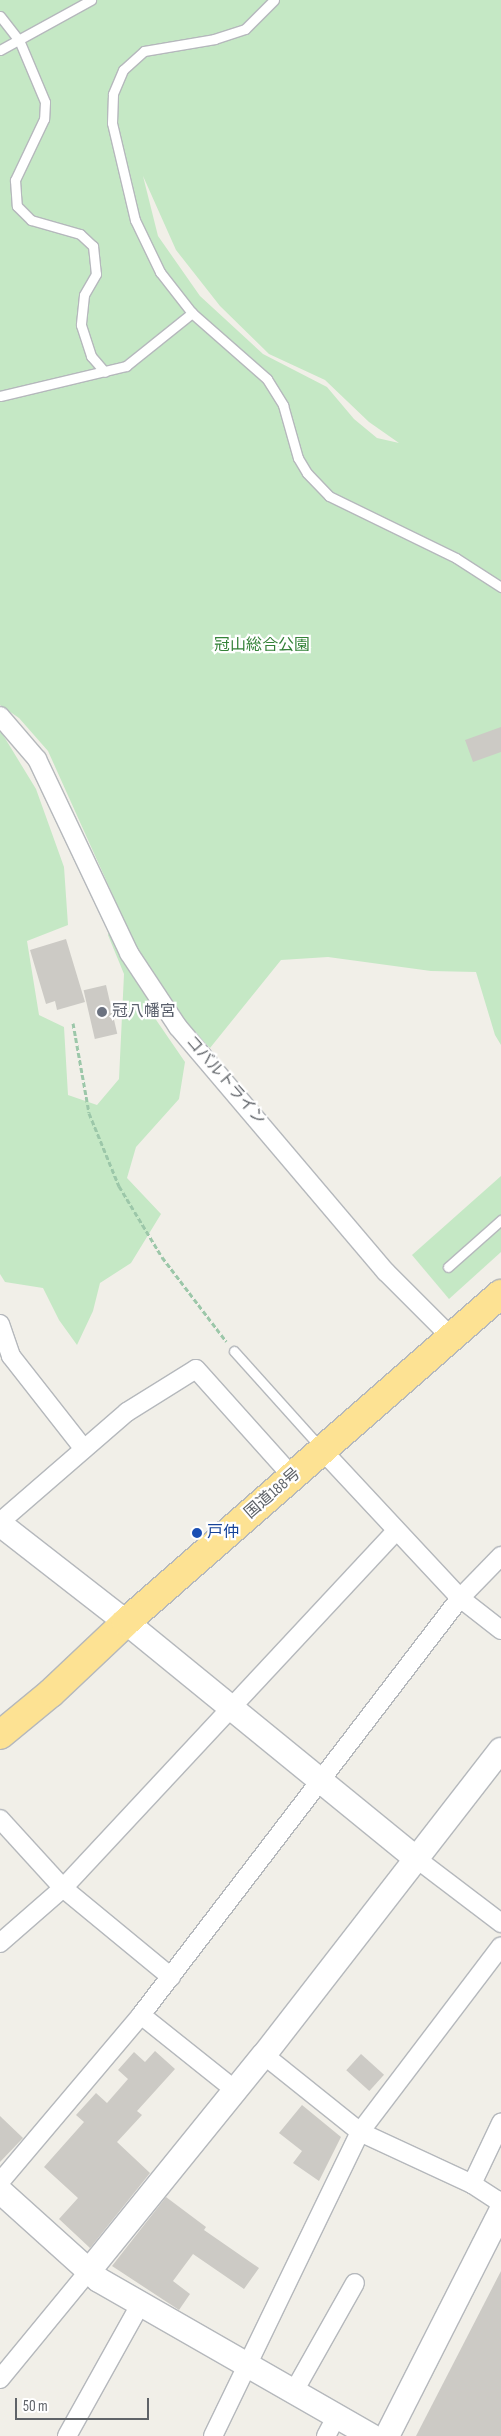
<!DOCTYPE html>
<html>
<head>
<meta charset="utf-8">
<style>
  body { margin:0 }
  #map { position:relative; width:501px; height:2436px; overflow:hidden; background:#f1efe8; font-family:"Sofia Sans Condensed","Noto Sans JP",sans-serif }
  div>[style] { position:absolute }
  .green>* { inset:0; background:#c5e8c5 }
  .building>* { inset:0; background:#cccac5; transform-origin:0 0 }
  .path>* { height:3px; margin-top:-1.5px; transform-origin:0; background:repeating-linear-gradient(90deg,#9cc7a9 0 5px,transparent 0 7.5px) }
  .roads { filter:drop-shadow(1px 0 #b5b8bc) drop-shadow(-1px 0 #b5b8bc) drop-shadow(0 1px #b5b8bc) drop-shadow(0 -1px #b5b8bc) }
  .lane>* { height:9px; margin:-4.5px; padding:0 4.5px; transform-origin:4.5px; border-radius:4.5px; background:#fff }
  .street>* { height:18px; margin:-9px; padding:0 9px; transform-origin:9px; border-radius:9px; background:#fff }
  .secondary>* { height:24px; margin:-12px; padding:0 12px; transform-origin:12px; border-radius:12px; background:#fff }
  .highway>* { height:28px; margin:-14px; padding:0 14px; transform-origin:14px; border-radius:14px; background:#fde293 }
  .dots>* { width:14px; height:14px; translate:-50% -50%; box-sizing:border-box; border:2px solid #fff; border-radius:50% }
  span { translate:-50% -50%; white-space:nowrap; text-align:center; line-height:1.15; -webkit-text-stroke:4.5px #fff; paint-order:stroke }
  .park-label { font-size:16px; color:#348238 }
  .worship-label { font-size:16px; color:#5b616d }
  .left { translate:0 -50%; text-align:left }
  .street-label { font-size:16px; color:#5f6368 }
  .transit-label { font-size:16px; color:#164399 }
  .scale { position:absolute; left:15px; top:2398px; width:134px; height:22px; box-sizing:border-box; border:2px solid #5f6368; border-top:0; padding-left:6px; font-size:15px; line-height:18px; white-space:nowrap; color:#5f6368; -webkit-text-stroke:4px #fff; paint-order:stroke }
</style>
</head>
<body>
<div id="map">
  <div class="green">
    <div style="clip-path:polygon(evenodd,0 0,501px 0,501px 1045px,495px 1035px,476px 972px,431px 971px,328px 957px,281px 960px,210px 1048px,186px 1024px,159px 983px,150px 1011px,185px 1062px,179px 1099px,136px 1147px,127px 1178px,161px 1214px,131px 1263px,100px 1283px,93px 1311px,77px 1345px,59px 1320px,43px 1288px,5px 1282px,0 1274px,0 730px,36px 789px,64px 867px,68px 925px,27px 941px,39px 1015px,64px 1027px,68px 1095px,97px 1105px,119px 1079px,124px 974px,108px 935px,115px 900px,48px 751px,19px 718px,0 705px,0 0,143px 176px,176px 250px,220px 306px,269px 354px,325px 380px,369px 422px,399px 443px,377px 438px,354px 419px,327px 387px,263px 354px,200px 296px,158px 236px,143px 176px)"></div>
    <div style="clip-path:polygon(501px 1176px,501px 1252px,449px 1299px,412px 1255px)"></div>
  </div>
  <div class="building">
    <div style="clip-path:polygon(501px 727px,501px 752px,473px 762px,465px 740px)"></div>
    <div style="clip-path:polygon(66px 939px,85px 1002px,57px 1010px,55px 1001px,46px 1004px,30px 950px)"></div>
    <div style="left:106px;top:985px;width:50px;height:23px;rotate:77deg"></div>
    <div style="clip-path:polygon(155px 2051px,175px 2069px,137px 2111px,142px 2115px,117px 2142px,150px 2173px,90px 2248px,59px 2219px,78px 2198px,44px 2167px,84px 2122px,76px 2115px,96px 2093px,107px 2103px,128px 2079px,118px 2070px,134px 2052px,145px 2062px)"></div>
    <div style="left:361px;top:2054px;width:31px;height:22px;rotate:42deg"></div>
    <div style="clip-path:polygon(302px 2105px,341px 2137px,319px 2181px,293px 2163px,302px 2151px,279px 2133px)"></div>
    <div style="clip-path:polygon(0 2116px,23px 2138px,0 2162px)"></div>
    <div style="clip-path:polygon(166px 2197px,206px 2227px,204px 2230px,259px 2268px,244px 2289px,193px 2254px,173px 2281px,190px 2294px,179px 2310px,112px 2266px)"></div>
    <div style="clip-path:polygon(501px 2271px,501px 2436px,416px 2436px)"></div>
  </div>
  <div class="path">
    <div style="left:73px;top:1023px;width:91px;rotate:79.9deg"></div>
    <div style="left:89px;top:1113px;width:79px;rotate:67.7deg"></div>
    <div style="left:119px;top:1186px;width:83px;rotate:58.8deg"></div>
    <div style="left:162px;top:1257px;width:106px;rotate:52.7deg"></div>
  </div>
  <div class="roads">
    <div class="lane">
      <div style="left:274px;top:0;width:41px;rotate:135deg"></div>
      <div style="left:245px;top:29px;width:32px;rotate:162deg"></div>
      <div style="left:215px;top:39px;width:72px;rotate:170.4deg"></div>
      <div style="left:144px;top:51px;width:28px;rotate:138deg"></div>
      <div style="left:123px;top:70px;width:26px;rotate:113deg"></div>
      <div style="left:113px;top:94px;width:29px;rotate:92deg"></div>
      <div style="left:112px;top:123px;width:100px;rotate:76.7deg"></div>
      <div style="left:135px;top:220px;width:58px;rotate:64.3deg"></div>
      <div style="left:160px;top:272px;width:52px;rotate:52deg"></div>
      <div style="left:192px;top:313px;width:100px;rotate:41.3deg"></div>
      <div style="left:267px;top:379px;width:31px;rotate:58deg"></div>
      <div style="left:283px;top:405px;width:55px;rotate:74.2deg"></div>
      <div style="left:298px;top:458px;width:17px;rotate:59deg"></div>
      <div style="left:307px;top:473px;width:32px;rotate:46deg"></div>
      <div style="left:329px;top:496px;width:141px;rotate:26deg"></div>
      <div style="left:456px;top:558px;width:54px;rotate:32.8deg"></div>
      <div style="left:0;top:16px;width:31px;rotate:52deg"></div>
      <div style="left:19px;top:40px;width:67px;rotate:67.2deg"></div>
      <div style="left:45px;top:102px;width:17px;rotate:93deg"></div>
      <div style="left:44px;top:119px;width:68px;rotate:115.4deg"></div>
      <div style="left:15px;top:180px;width:26px;rotate:86deg"></div>
      <div style="left:17px;top:206px;width:20px;rotate:45deg"></div>
      <div style="left:31px;top:220px;width:51px;rotate:15.9deg"></div>
      <div style="left:80px;top:234px;width:18px;rotate:43deg"></div>
      <div style="left:93px;top:246px;width:28px;rotate:84deg"></div>
      <div style="left:96px;top:274px;width:24px;rotate:120deg"></div>
      <div style="left:84px;top:295px;width:30px;rotate:96deg"></div>
      <div style="left:81px;top:325px;width:33px;rotate:72deg"></div>
      <div style="left:91px;top:356px;width:21px;rotate:49deg"></div>
      <div style="left:0;top:50px;width:104px;rotate:-28.8deg"></div>
      <div style="left:0;top:396px;width:130px;rotate:-13.4deg"></div>
      <div style="left:126px;top:366px;width:85px;rotate:-38.8deg"></div>
      <div style="left:448px;top:1267px;width:71px;rotate:-41.6deg"></div>
      <div style="left:234px;top:1351px;width:130px;rotate:48.1deg"></div>
    </div>
    <div class="street">
      <div style="left:0;top:716px;width:57px;rotate:49.3deg"></div>
      <div style="left:37px;top:759px;width:215px;rotate:64.6deg"></div>
      <div style="left:129px;top:953px;width:89px;rotate:56.5deg"></div>
      <div style="left:178px;top:1027px;width:321px;rotate:49.7deg"></div>
      <div style="left:386px;top:1272px;width:93px;rotate:45deg"></div>
      <div style="left:0;top:1324px;width:34px;rotate:71deg"></div>
      <div style="left:11px;top:1356px;width:118px;rotate:51.9deg"></div>
      <div style="left:322px;top:1450px;width:202px;rotate:47deg"></div>
      <div style="left:460px;top:1598px;width:52px;rotate:38deg"></div>
      <div style="left:0;top:1522px;width:168px;rotate:-40.9deg"></div>
      <div style="left:127px;top:1412px;width:81px;rotate:-31.9deg"></div>
      <div style="left:196px;top:1369px;width:145px;rotate:48.1deg"></div>
      <div style="left:0;top:1819px;width:93px;rotate:47.6deg"></div>
      <div style="left:63px;top:1888px;width:140px;rotate:39.5deg"></div>
      <div style="left:417px;top:1859px;width:106px;rotate:37.3deg"></div>
      <div style="left:0;top:1943px;width:84px;rotate:-41.1deg"></div>
      <div style="left:63px;top:1888px;width:488px;rotate:-47deg"></div>
      <div style="left:141px;top:2015px;width:120px;rotate:38.6deg"></div>
      <div style="left:264px;top:2055px;width:123px;rotate:38.7deg"></div>
      <div style="left:360px;top:2132px;width:123px;rotate:24.9deg"></div>
      <div style="left:472px;top:2184px;width:30px;rotate:33deg"></div>
      <div style="left:497px;top:2200px;width:12px;rotate:70deg"></div>
      <div style="left:0;top:2182px;width:219px;rotate:-49.8deg"></div>
      <div style="left:141px;top:2015px;width:525px;rotate:-52.58deg"></div>
      <div style="left:460px;top:1598px;width:59px;rotate:-45.7deg"></div>
      <div style="left:472px;top:2184px;width:68px;rotate:-64.6deg"></div>
      <div style="left:0;top:2379px;width:139px;rotate:-50.6deg"></div>
      <div style="left:293px;top:2393px;width:126px;rotate:-60.6deg"></div>
      <div style="left:67px;top:2436px;width:150px;rotate:-60.9deg"></div>
      <div style="left:213px;top:2436px;width:338px;rotate:-64.2deg"></div>
      <div style="left:360px;top:2132px;width:233px;rotate:-52.8deg"></div>
      <div style="left:326px;top:2436px;width:21px;rotate:-62deg"></div>
    </div>
    <div class="secondary">
      <div style="left:0;top:1524px;width:160px;rotate:37.9deg"></div>
      <div style="left:126px;top:1622px;width:375px;rotate:39.2deg"></div>
      <div style="left:0;top:2191px;width:133px;rotate:42deg"></div>
      <div style="left:99px;top:2280px;width:314px;rotate:29.8deg"></div>
      <div style="left:88px;top:2272px;width:279px;rotate:-51deg"></div>
      <div style="left:264px;top:2055px;width:386px;rotate:-52.2deg"></div>
      <div style="left:387px;top:2436px;width:252px;rotate:-63.1deg"></div>
    </div>
    <div class="highway">
      <div style="left:0;top:1735px;width:66px;rotate:-39.5deg"></div>
      <div style="left:51px;top:1693px;width:103px;rotate:-43.4deg"></div>
      <div style="left:126px;top:1622px;width:498px;rotate:-41.2deg"></div>
    </div>
  </div>
  <div class="dots">
    <div style="left:102px;top:1012px;background:#6b7280"></div>
    <div style="left:197px;top:1533px;background:#1a4fb4"></div>
  </div>
  <div class="park-label">
    <span style="left:262px;top:646px">冠山総合公園</span>
  </div>
  <div class="worship-label">
    <span class="left" style="left:112px;top:1012px">冠八幡宮</span>
  </div>
  <div class="street-label">
    <span style="left:225px;top:1081px;rotate:49deg">コバルトライン</span>
    <span style="left:273px;top:1494px;rotate:-41deg">国道188号</span>
  </div>
  <div class="transit-label">
    <span class="left" style="left:207px;top:1533px">戸仲</span>
  </div>
  <div class="scale">50 m</div>
</div>
</body>
</html>
